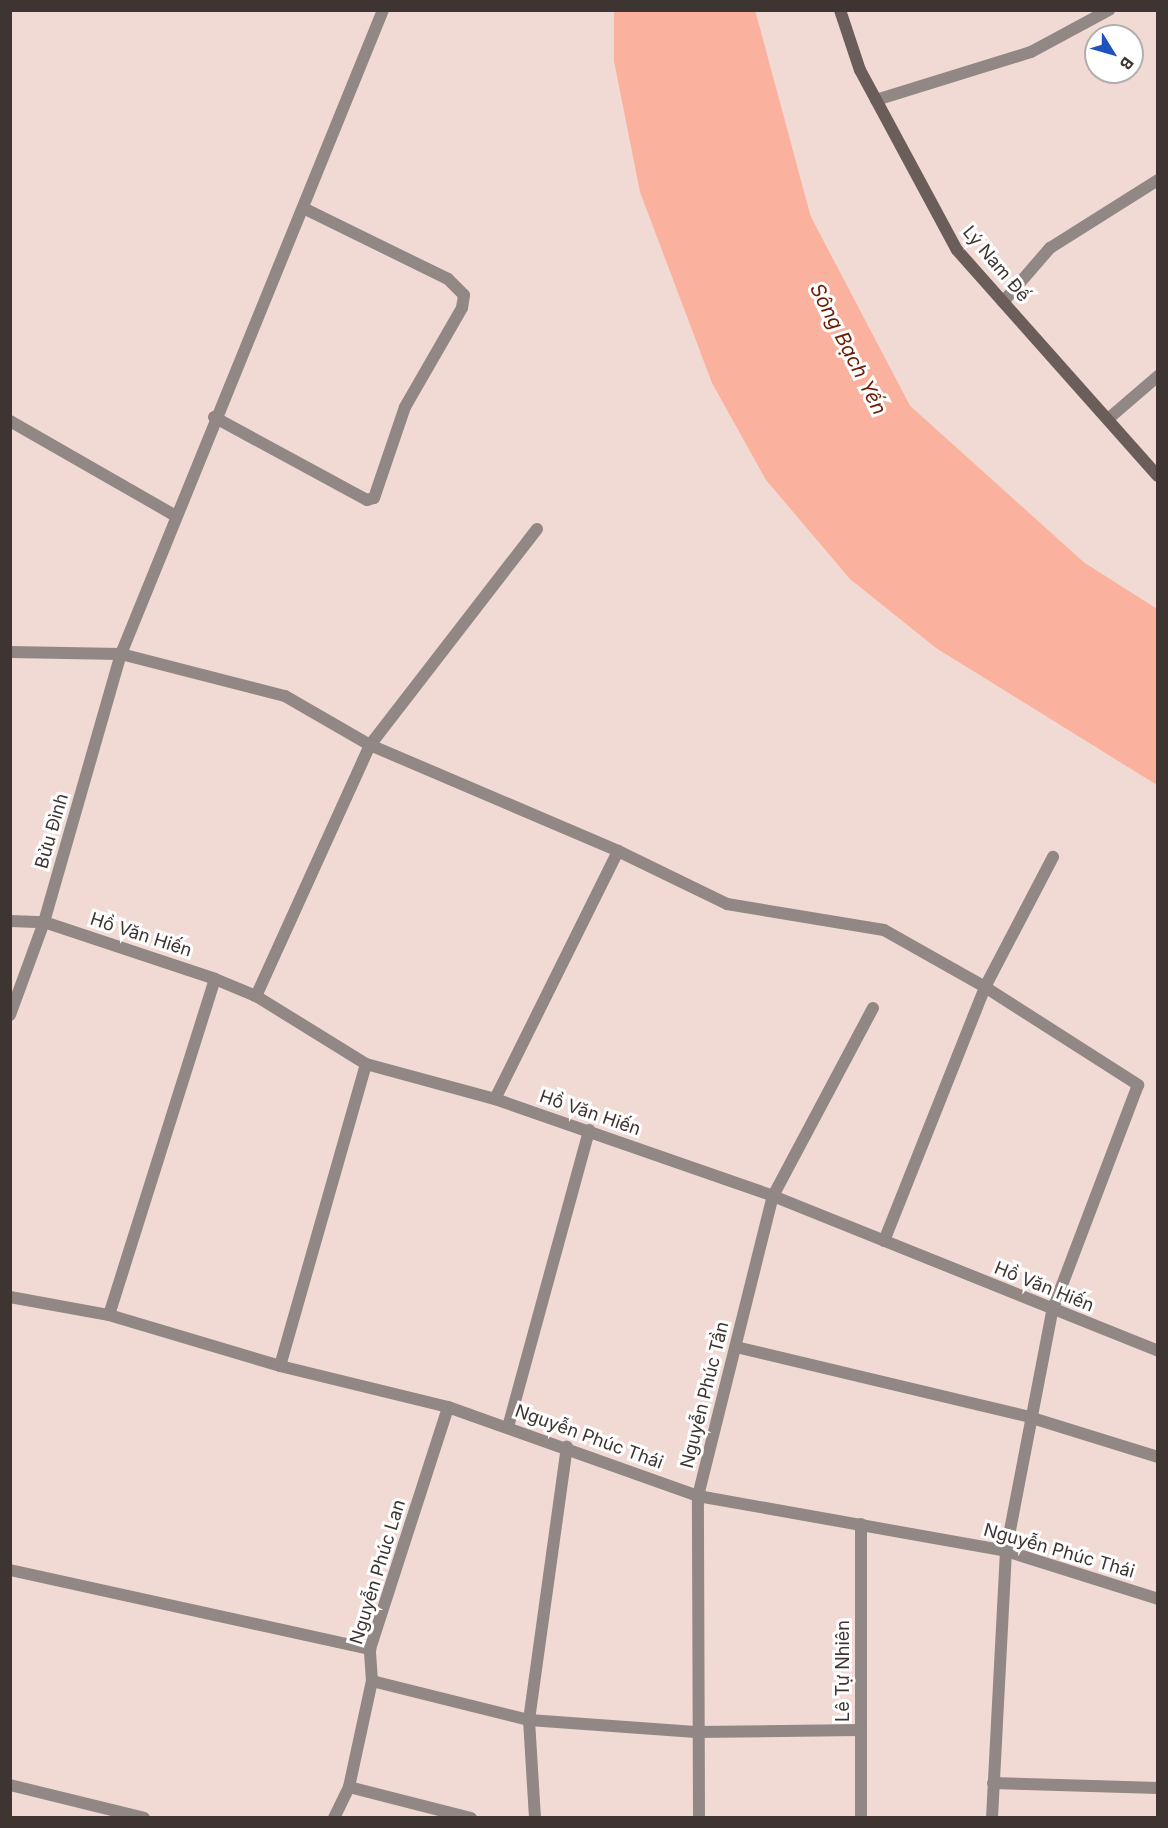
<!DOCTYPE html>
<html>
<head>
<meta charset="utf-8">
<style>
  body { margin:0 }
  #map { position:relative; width:1168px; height:1828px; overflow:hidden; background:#f2dad4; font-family:Inter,sans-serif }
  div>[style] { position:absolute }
  .water>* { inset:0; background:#fab19d }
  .river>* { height:58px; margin:-29px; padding:0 29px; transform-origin:29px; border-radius:29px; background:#fab19d }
  .lane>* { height:12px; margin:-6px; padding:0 6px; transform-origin:6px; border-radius:6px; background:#918785 }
  .street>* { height:12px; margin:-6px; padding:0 6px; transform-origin:6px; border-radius:6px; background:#918785 }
  .secondary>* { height:12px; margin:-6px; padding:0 6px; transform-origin:6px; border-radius:6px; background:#6b5d5a }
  span { translate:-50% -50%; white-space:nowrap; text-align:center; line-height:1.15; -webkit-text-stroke:6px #fff; paint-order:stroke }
  .street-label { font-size:18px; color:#3e3532 }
  .water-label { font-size:20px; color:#6f1c03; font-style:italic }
  .frame { position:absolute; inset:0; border:12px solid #3e3532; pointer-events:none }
  .north { position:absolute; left:1084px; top:24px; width:60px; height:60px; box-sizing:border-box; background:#fff; border:2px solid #b2aead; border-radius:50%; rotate:127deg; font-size:16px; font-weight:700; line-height:24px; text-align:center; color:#3e3532 }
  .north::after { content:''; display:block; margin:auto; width:21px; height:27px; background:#1f52bf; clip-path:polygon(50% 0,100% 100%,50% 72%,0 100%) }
</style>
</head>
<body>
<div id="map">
  <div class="water">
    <div style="clip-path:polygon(614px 11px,753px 11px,752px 101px,775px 222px,819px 323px,926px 466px,1039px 563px,1157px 644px,1157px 785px,936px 648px,850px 579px,766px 480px,712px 383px,640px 192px,614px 61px)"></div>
  </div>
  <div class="river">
    <div style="left:725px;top:10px;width:226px;rotate:74.9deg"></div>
    <div style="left:784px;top:228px;width:221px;rotate:62.3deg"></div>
    <div style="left:887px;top:424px;width:242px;rotate:42deg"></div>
    <div style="left:1067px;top:586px;width:108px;rotate:32.5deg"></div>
  </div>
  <div class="lane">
    <div style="left:876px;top:100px;width:162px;rotate:-17.2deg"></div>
    <div style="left:1031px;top:52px;width:89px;rotate:-28.3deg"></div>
    <div style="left:1003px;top:302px;width:72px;rotate:-49deg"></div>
    <div style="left:1050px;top:248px;width:128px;rotate:-32.2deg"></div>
    <div style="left:1108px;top:419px;width:66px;rotate:-40.7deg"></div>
    <div style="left:537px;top:529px;width:273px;rotate:127.7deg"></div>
    <div style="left:370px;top:745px;width:270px;rotate:23.1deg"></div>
    <div style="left:618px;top:851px;width:121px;rotate:25.9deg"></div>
    <div style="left:727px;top:904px;width:159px;rotate:9.4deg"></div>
    <div style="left:884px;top:930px;width:116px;rotate:29.4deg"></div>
    <div style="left:985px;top:987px;width:182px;rotate:32.6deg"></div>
    <div style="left:1138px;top:1085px;width:242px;rotate:110.8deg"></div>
  </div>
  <div class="street">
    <div style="left:214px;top:417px;width:174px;rotate:28.5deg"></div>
    <div style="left:367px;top:500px;width:7px;rotate:-16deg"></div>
    <div style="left:374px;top:498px;width:96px;rotate:-71.2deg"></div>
    <div style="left:405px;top:407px;width:114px;rotate:-60.1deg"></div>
    <div style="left:462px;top:308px;width:13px;rotate:-81deg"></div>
    <div style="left:464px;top:295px;width:23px;rotate:-135deg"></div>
    <div style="left:448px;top:279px;width:161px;rotate:-153.9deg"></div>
    <div style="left:10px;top:421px;width:189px;rotate:29.8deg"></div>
    <div style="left:10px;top:652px;width:111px;rotate:1deg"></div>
    <div style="left:121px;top:654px;width:169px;rotate:14.4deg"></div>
    <div style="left:285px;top:696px;width:98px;rotate:30deg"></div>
    <div style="left:370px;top:745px;width:276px;rotate:114.4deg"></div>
    <div style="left:10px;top:921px;width:34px;rotate:2deg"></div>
    <div style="left:44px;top:922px;width:180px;rotate:18.4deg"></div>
    <div style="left:215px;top:979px;width:44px;rotate:22.5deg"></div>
    <div style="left:256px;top:996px;width:129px;rotate:31.7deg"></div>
    <div style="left:366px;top:1064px;width:134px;rotate:15.2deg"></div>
    <div style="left:495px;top:1099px;width:294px;rotate:19.2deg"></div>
    <div style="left:773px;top:1196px;width:415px;rotate:21.9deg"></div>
    <div style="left:10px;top:1015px;width:99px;rotate:-69.9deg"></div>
    <div style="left:44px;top:922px;width:279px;rotate:-74deg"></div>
    <div style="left:121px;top:654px;width:695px;rotate:-67.86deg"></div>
    <div style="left:495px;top:1099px;width:277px;rotate:-63.6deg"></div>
    <div style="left:884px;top:1241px;width:273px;rotate:-68.3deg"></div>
    <div style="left:985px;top:987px;width:147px;rotate:-62.4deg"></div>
    <div style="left:10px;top:1297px;width:101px;rotate:10.3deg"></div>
    <div style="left:109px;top:1315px;width:178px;rotate:16.6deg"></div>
    <div style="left:280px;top:1366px;width:173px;rotate:13.7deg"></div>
    <div style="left:448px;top:1407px;width:265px;rotate:19.6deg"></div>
    <div style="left:698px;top:1496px;width:313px;rotate:10.1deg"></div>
    <div style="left:1006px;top:1551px;width:159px;rotate:17.5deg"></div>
    <div style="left:109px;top:1315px;width:352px;rotate:-72.5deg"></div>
    <div style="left:736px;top:1347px;width:301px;rotate:13.4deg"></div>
    <div style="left:1029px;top:1417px;width:135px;rotate:17.2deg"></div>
    <div style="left:280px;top:1366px;width:314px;rotate:-74.1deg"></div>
    <div style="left:508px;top:1427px;width:308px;rotate:-74.7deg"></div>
    <div style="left:861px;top:1524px;width:294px;rotate:90deg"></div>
    <div style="left:10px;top:1570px;width:369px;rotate:12.4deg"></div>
    <div style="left:372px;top:1681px;width:162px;rotate:14deg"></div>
    <div style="left:529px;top:1720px;width:167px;rotate:4.1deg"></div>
    <div style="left:696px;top:1732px;width:165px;rotate:-0.7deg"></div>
    <div style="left:993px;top:1783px;width:165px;rotate:1.7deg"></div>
    <div style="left:10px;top:1785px;width:138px;rotate:13.8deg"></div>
    <div style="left:349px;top:1787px;width:126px;rotate:14.3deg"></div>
    <div style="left:334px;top:1818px;width:34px;rotate:-64deg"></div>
    <div style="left:349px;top:1787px;width:108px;rotate:-77.8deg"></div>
    <div style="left:372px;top:1681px;width:32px;rotate:-94deg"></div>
    <div style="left:370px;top:1649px;width:254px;rotate:-72.1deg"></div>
    <div style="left:535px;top:1818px;width:98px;rotate:-93.5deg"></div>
    <div style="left:529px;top:1720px;width:276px;rotate:-82.1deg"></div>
    <div style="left:699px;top:1818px;width:322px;rotate:-90.2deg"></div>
    <div style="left:698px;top:1496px;width:309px;rotate:-76deg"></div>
    <div style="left:773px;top:1196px;width:213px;rotate:-62deg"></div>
    <div style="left:992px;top:1818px;width:267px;rotate:-87deg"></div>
    <div style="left:1006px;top:1551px;width:244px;rotate:-79.1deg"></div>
  </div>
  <div class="secondary">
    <div style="left:840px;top:10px;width:63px;rotate:71.6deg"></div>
    <div style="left:860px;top:70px;width:204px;rotate:61.7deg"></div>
    <div style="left:957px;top:250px;width:302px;rotate:48.4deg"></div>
  </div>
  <div class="street-label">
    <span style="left:996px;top:264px;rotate:50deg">Lý Nam Đế</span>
    <span style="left:52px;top:831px;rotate:-74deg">Bửu Đình</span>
    <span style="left:141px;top:935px;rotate:18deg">Hồ Văn Hiến</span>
    <span style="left:590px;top:1113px;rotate:19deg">Hồ Văn Hiến</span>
    <span style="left:1044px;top:1287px;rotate:22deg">Hồ Văn Hiến</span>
    <span style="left:705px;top:1395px;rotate:-76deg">Nguyễn Phúc Tần</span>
    <span style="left:589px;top:1437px;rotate:20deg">Nguyễn Phúc Thái</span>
    <span style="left:1059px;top:1551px;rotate:16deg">Nguyễn Phúc Thái</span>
    <span style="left:378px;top:1572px;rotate:-73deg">Nguyễn Phúc Lan</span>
    <span style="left:843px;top:1671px;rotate:-90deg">Lê Tự Nhiên</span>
  </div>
  <div class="water-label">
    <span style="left:848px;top:349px;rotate:63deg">Sông Bạch Yến</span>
  </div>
  <div class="frame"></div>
  <div class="north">B</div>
</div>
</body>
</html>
